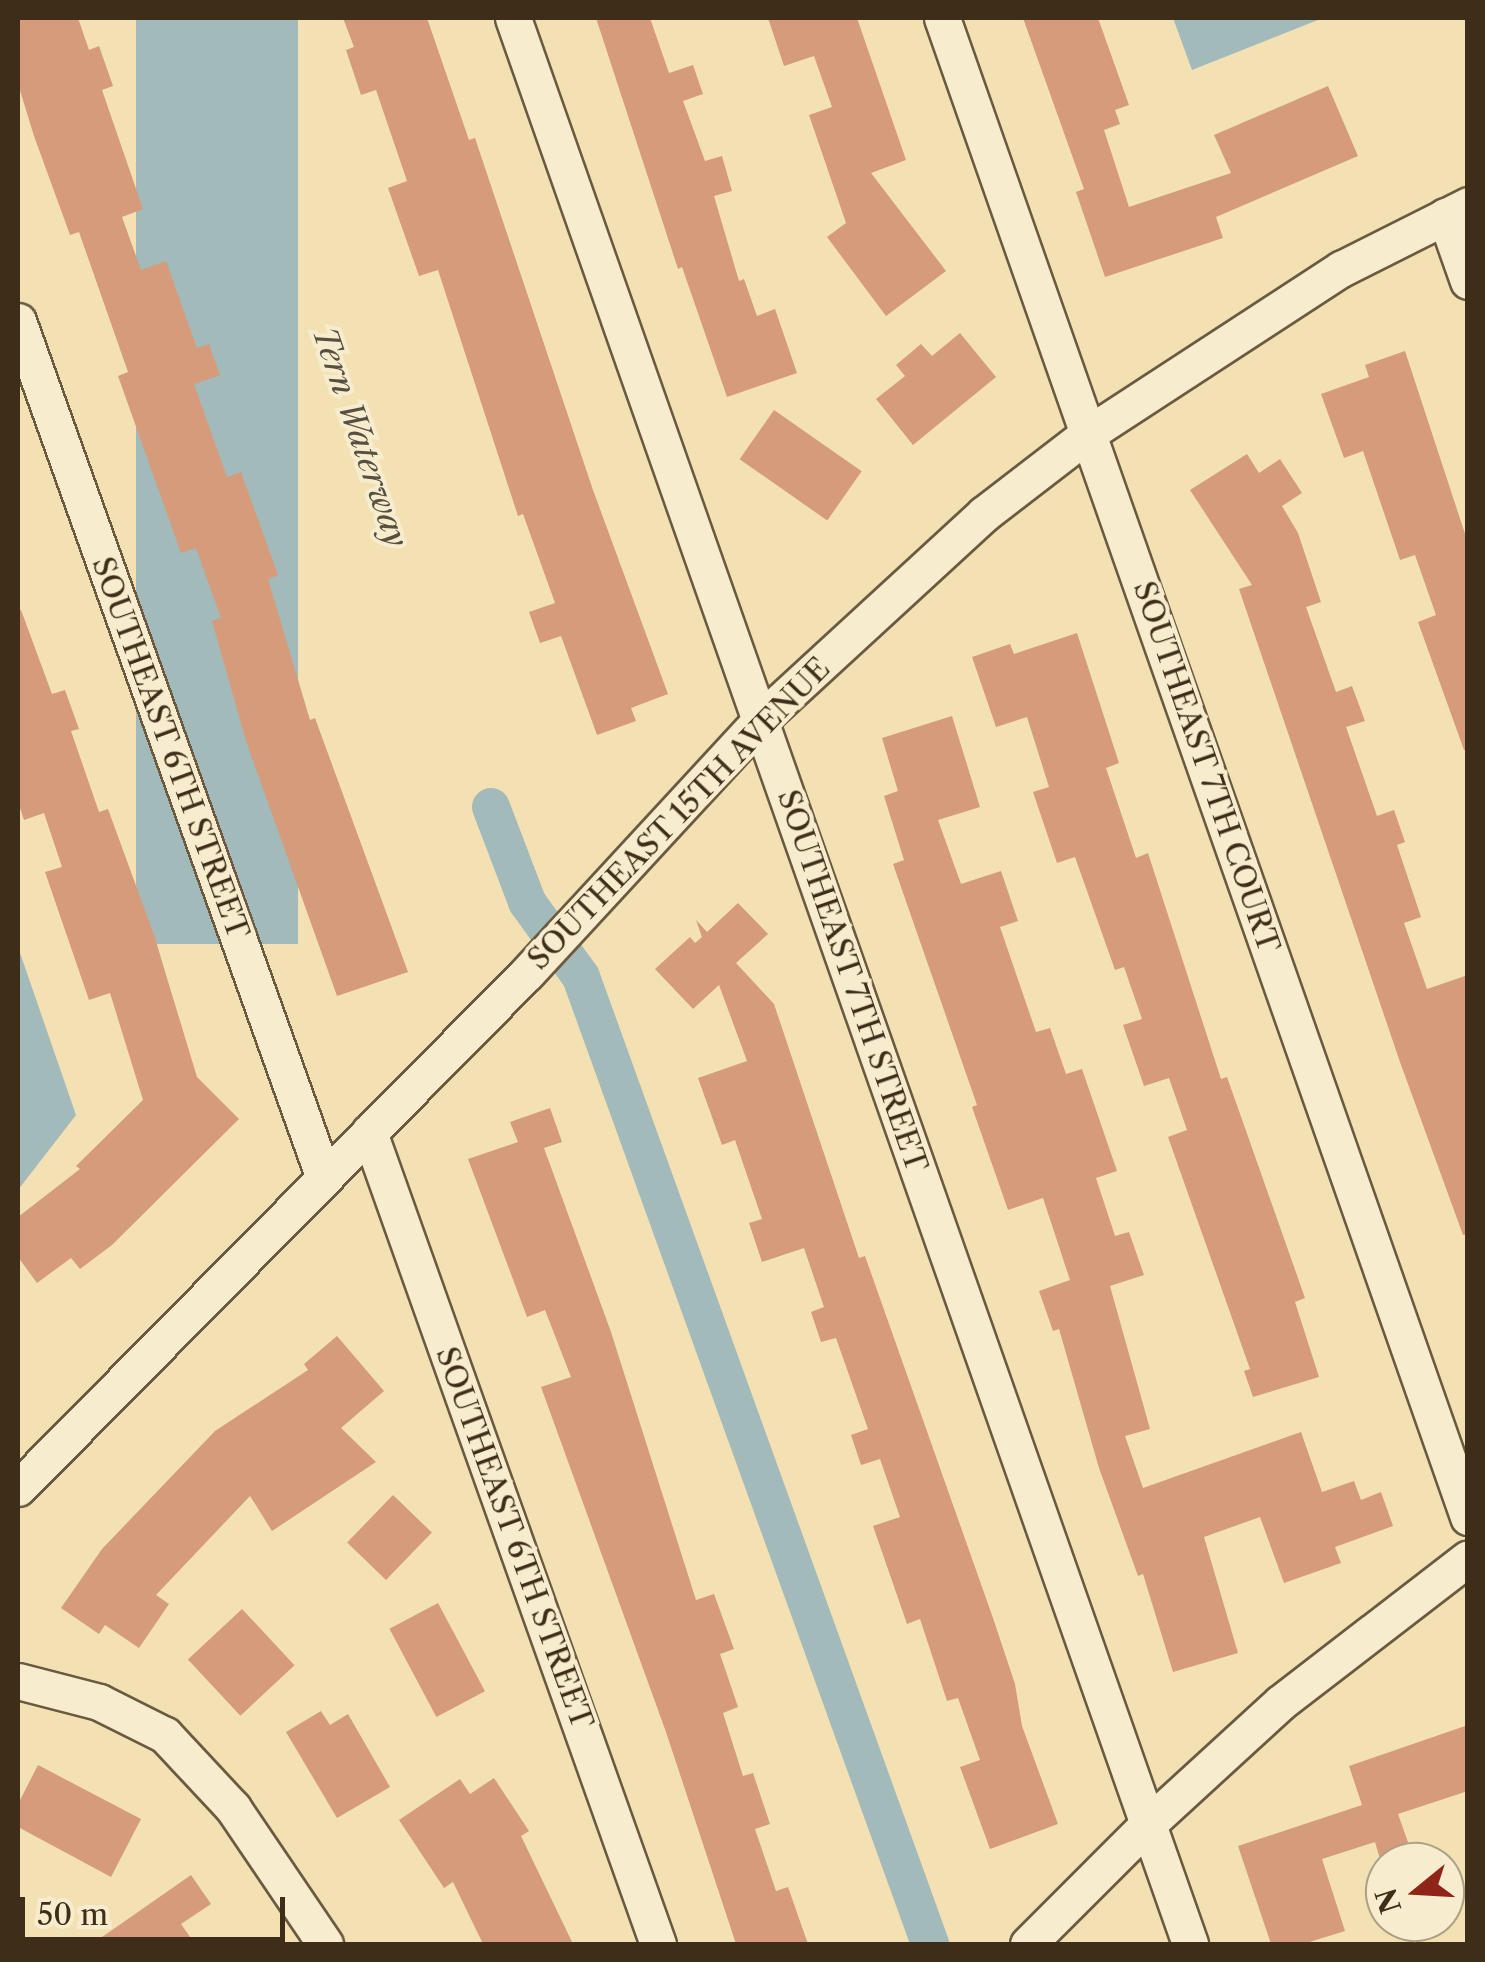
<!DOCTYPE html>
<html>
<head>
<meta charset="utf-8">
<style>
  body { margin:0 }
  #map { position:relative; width:1485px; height:1962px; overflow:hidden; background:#f3e1b4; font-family:"Libre Caslon Text",serif }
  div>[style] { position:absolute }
  .water>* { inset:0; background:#a2bab9; transform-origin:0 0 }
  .canal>* { height:38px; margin:-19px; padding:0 19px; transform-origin:19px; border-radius:19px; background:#a2bab9 }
  .building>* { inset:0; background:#d69b7a; transform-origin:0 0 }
  .roads { filter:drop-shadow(2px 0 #6b5a3f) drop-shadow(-2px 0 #6b5a3f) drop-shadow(0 2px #6b5a3f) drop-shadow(0 -2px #6b5a3f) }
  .minor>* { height:35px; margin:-17.5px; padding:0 17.5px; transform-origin:17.5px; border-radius:17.5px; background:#f7ecce }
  span { translate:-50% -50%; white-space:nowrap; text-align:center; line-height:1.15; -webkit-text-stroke:8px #f7ecce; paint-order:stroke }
  .street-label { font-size:30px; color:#3e2d18 }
  .water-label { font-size:32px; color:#575040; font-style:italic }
  .frame { position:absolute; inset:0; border:20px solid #3e2d18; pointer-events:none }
  .north { position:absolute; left:1365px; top:1842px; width:100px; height:100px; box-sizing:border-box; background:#f7ecce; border:2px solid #ada085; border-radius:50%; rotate:252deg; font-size:28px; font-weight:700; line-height:40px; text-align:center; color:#3e2d18 }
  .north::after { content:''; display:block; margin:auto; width:35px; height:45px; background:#8f2418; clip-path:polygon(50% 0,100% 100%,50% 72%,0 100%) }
  .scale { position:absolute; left:20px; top:1897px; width:265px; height:45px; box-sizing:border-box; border:5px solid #3e2d18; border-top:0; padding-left:12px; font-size:30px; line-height:35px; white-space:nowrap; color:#3e2d18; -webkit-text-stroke:8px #f7ecce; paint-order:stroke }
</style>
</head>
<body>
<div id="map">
  <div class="water">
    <div style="left:136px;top:18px;width:162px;height:926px"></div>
    <div style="clip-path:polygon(1173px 18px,1317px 18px,1318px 20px,1192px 70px)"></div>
    <div style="clip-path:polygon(18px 947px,76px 1115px,18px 1190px)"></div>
  </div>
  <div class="canal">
    <div style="left:491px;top:807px;width:102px;rotate:69.2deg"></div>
    <div style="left:527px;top:902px;width:92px;rotate:54.2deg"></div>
    <div style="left:581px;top:977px;width:1028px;rotate:70.15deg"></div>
  </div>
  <div class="building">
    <div style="clip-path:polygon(18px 18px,78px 18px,89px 50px,99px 46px,113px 86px,102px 90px,143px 209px,122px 217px,141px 270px,166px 261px,197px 348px,209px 344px,220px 375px,194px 384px,227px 477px,241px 472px,278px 575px,268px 579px,310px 720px,315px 718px,408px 972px,337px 996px,246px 741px,212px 621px,221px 618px,196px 548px,181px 553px,118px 376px,128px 372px,79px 232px,70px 235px,34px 136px,18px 84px)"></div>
    <div style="clip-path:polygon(343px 18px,427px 18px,469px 140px,475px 138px,593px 490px,668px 694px,631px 708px,636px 721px,597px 735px,561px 636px,540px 643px,529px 612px,555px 603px,523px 514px,518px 516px,438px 270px,419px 276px,388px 188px,407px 181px,376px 90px,361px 95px,346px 50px,354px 47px)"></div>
    <div style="clip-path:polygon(596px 18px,650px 18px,669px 73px,693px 65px,703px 94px,683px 101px,705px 161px,722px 156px,732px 191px,714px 196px,739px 281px,744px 279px,757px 316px,775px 309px,797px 373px,727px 397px,682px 267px,678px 269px)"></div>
    <div style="clip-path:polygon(768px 18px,857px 18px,906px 160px,871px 173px,946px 271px,886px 316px,827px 237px,846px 223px,809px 115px,832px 107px,814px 56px,784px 66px)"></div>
    <div style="clip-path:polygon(1023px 18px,1098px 18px,1129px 105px,1115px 110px,1120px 124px,1104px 130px,1129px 207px,1231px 173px,1214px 135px,1328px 86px,1358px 156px,1216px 217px,1223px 238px,1105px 277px,1076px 192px,1084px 189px)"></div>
    <div style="clip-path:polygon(960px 333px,996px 377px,913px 445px,876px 399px,905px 376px,896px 365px,921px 344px,932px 356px)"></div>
    <div style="clip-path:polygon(1405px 351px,1468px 543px,1468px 750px,1464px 750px,1418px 622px,1436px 615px,1415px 555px,1400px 560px,1363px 451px,1344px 458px,1321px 394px,1369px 377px,1365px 365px)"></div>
    <div style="left:774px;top:410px;width:107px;height:60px;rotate:35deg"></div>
    <div style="clip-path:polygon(1247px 454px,1259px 473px,1280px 459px,1302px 493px,1282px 506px,1298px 533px,1321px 602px,1306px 607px,1336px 692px,1352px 686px,1365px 721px,1346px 727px,1377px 816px,1394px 810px,1405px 842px,1397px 845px,1421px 917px,1404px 923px,1427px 989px,1468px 975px,1468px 1234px,1463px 1235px,1400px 1062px,1239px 589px,1252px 585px,1190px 490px)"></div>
    <div style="clip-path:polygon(21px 610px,52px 694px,65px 690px,79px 729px,71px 731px,99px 812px,108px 809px,154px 935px,197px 1077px,239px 1119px,112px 1245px,80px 1269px,71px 1258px,37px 1283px,18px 1257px,18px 1217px,80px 1169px,76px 1166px,143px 1100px,110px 993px,89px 1000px,45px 872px,62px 867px,44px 813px,24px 820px,18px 802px,18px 611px)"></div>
    <div style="clip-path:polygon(1077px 633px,1119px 763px,1106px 768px,1136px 858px,1148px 853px,1221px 1079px,1227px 1077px,1305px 1298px,1295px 1302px,1319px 1377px,1253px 1397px,1244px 1371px,1250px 1369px,1168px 1137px,1187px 1130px,1169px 1078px,1144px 1086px,1123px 1025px,1142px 1019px,1124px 967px,1115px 970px,1075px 857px,1057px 863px,1033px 792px,1049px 787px,1027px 717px,996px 727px,972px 657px,1010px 644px,1014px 654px)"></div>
    <div style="clip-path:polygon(952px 716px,980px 807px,938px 820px,961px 884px,1001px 871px,1018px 921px,1000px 927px,1036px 1032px,1050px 1028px,1066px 1074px,1082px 1069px,1117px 1171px,1096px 1178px,1115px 1236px,1129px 1232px,1144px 1275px,1110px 1286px,1150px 1429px,1125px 1436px,1143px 1488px,1301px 1432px,1322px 1492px,1354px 1481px,1361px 1500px,1381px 1492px,1393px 1526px,1335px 1547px,1341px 1563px,1284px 1583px,1260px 1517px,1204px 1537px,1238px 1653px,1173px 1672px,1143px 1574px,1138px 1576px,1099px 1468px,1059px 1329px,1053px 1331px,1039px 1291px,1070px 1280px,1043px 1198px,1008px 1210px,972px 1107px,977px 1105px,893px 864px,904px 860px,884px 796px,898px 791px,882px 738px)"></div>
    <div style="clip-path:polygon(738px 903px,768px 934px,736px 963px,774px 1004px,859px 1258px,865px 1256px,993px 1618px,1015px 1684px,1022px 1726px,1058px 1824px,990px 1849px,960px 1767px,980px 1760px,958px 1698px,947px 1701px,920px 1619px,907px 1624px,873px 1526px,900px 1517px,880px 1459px,861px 1465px,851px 1435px,868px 1429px,836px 1338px,821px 1342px,811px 1312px,824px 1307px,804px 1248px,762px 1262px,749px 1223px,762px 1219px,735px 1140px,722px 1145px,698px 1078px,747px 1061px,719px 985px,693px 1009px,655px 969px,690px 937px,695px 943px,702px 937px,696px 920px,707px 932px)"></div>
    <div style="clip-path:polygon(550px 1108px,562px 1142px,544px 1148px,611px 1332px,696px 1600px,714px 1594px,734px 1649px,720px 1654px,738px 1707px,723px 1713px,743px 1776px,753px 1773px,770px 1824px,755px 1829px,776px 1891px,788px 1887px,808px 1944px,736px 1944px,666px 1732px,541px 1387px,571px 1377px,545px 1310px,527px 1317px,468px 1159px,518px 1142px,510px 1122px)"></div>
    <div style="clip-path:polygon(337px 1336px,384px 1391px,341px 1428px,376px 1462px,272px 1531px,250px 1496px,156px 1595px,169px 1604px,139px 1648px,105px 1625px,99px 1634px,61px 1608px,102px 1549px,215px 1431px,308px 1370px,304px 1364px)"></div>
    <div style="left:393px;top:1495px;width:54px;height:66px;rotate:44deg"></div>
    <div style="left:438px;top:1603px;width:100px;height:55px;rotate:62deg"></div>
    <div style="left:242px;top:1609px;width:77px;height:74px;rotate:47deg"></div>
    <div style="clip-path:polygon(321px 1711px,330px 1725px,348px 1714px,390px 1787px,337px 1818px,286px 1732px)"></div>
    <div style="clip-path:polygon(1468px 1725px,1468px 1791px,1398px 1814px,1410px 1848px,1380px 1859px,1375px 1842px,1322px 1859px,1345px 1931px,1303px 1944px,1271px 1944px,1238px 1846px,1362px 1805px,1349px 1766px)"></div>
    <div style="clip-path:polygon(38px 1765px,141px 1819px,111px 1877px,18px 1827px,18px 1804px)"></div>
    <div style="clip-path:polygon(494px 1778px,529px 1831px,521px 1836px,573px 1944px,483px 1944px,453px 1882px,444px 1888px,399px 1820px,460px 1779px,470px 1794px)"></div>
    <div style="clip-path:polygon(191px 1875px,211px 1904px,181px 1924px,195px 1944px,92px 1944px)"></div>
  </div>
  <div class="roads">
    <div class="minor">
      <div style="left:513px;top:18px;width:2042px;rotate:70.63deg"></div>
      <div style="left:942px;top:18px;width:1589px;rotate:70.66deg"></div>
      <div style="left:1445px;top:216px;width:69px;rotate:70.5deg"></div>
      <div style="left:18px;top:321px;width:907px;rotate:70.35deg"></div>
      <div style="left:369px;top:1132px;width:862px;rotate:70.41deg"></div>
      <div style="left:18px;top:1488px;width:724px;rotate:-45.34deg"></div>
      <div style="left:527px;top:973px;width:345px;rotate:-47.3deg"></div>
      <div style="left:761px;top:719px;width:303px;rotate:-42.6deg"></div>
      <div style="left:984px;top:514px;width:133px;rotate:-37.6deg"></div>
      <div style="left:1089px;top:433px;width:301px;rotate:-33.1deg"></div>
      <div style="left:1341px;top:269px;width:142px;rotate:-26.7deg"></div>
      <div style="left:18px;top:1681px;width:84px;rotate:14.5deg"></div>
      <div style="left:99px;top:1702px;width:74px;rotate:26.6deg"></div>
      <div style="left:165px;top:1735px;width:100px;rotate:47deg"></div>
      <div style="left:233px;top:1808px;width:164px;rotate:55.9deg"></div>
      <div style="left:1028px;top:1944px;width:170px;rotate:-45deg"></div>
      <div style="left:1148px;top:1824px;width:179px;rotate:-42.5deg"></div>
      <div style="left:1280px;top:1703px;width:237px;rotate:-37.6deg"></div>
    </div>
  </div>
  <div class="street-label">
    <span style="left:170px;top:748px;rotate:70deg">SOUTHEAST 6TH STREET</span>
    <span style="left:1206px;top:767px;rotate:71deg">SOUTHEAST 7TH COURT</span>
    <span style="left:679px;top:814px;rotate:-46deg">SOUTHEAST 15TH AVENUE</span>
    <span style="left:852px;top:981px;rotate:71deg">SOUTHEAST 7TH STREET</span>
    <span style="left:514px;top:1538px;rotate:70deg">SOUTHEAST 6TH STREET</span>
  </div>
  <div class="water-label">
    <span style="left:360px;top:437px;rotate:71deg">Tern Waterway</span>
  </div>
  <div class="frame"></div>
  <div class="north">N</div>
  <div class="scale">50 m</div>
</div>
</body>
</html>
